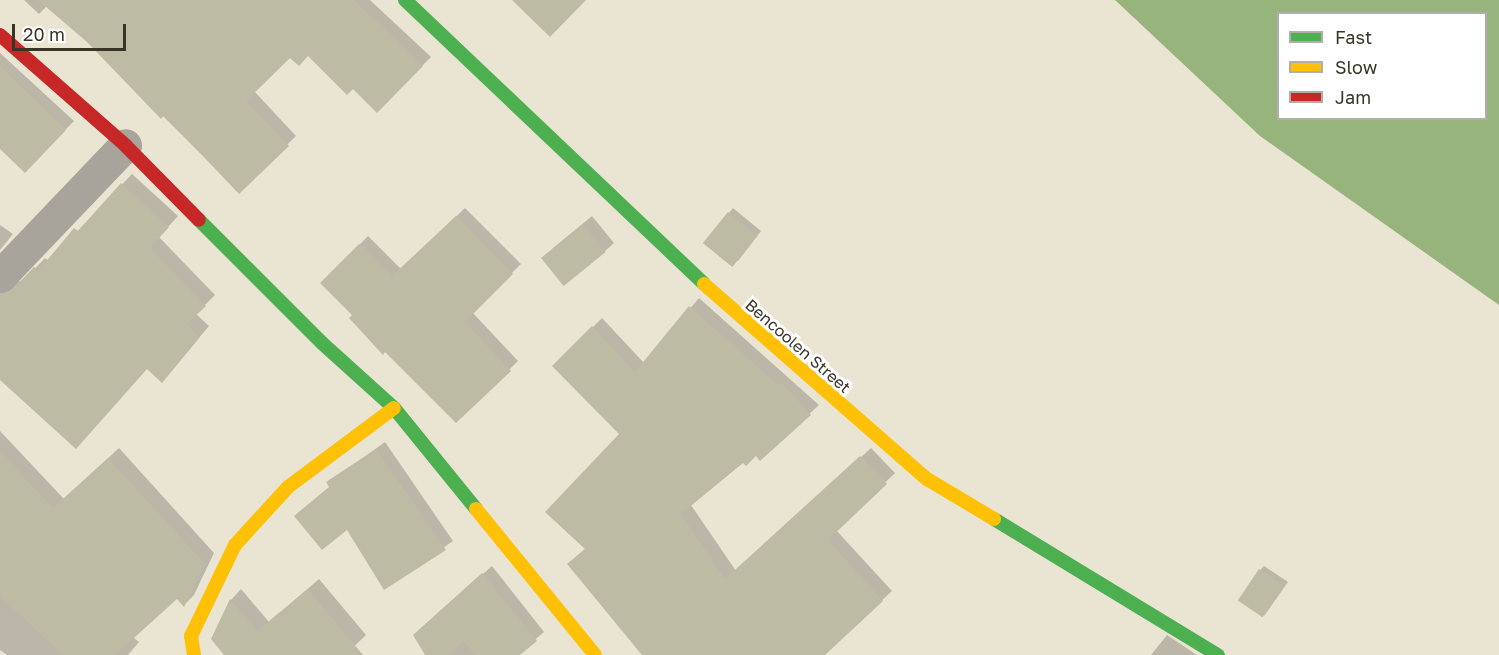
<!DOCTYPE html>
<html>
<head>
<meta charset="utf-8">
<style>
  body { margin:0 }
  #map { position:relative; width:1499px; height:655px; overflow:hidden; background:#eae4d2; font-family:"Golos Text",sans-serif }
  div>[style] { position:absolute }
  .water>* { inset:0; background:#98b47d }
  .shadow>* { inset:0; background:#0003 }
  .building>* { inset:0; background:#bdbba3; transform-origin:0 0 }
  .street>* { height:33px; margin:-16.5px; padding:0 16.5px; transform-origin:16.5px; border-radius:16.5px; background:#a8a39b }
  .fast>* { height:14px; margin:-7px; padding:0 7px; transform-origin:7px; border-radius:7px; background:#4caf50 }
  .slow>* { height:14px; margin:-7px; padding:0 7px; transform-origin:7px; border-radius:7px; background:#ffc107 }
  .jam>* { height:14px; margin:-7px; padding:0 7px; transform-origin:7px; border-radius:7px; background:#c62828 }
  span { translate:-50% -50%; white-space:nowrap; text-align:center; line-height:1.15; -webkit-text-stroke:6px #fff; paint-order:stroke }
  .street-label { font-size:16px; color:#383426 }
  .legend { position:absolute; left:1277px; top:12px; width:210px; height:108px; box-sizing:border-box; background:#fff; border:2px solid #afaea8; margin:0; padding:8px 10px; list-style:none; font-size:18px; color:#383426 }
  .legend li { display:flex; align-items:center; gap:12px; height:30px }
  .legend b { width:30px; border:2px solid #afaea8 }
  .scale { position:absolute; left:12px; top:24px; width:114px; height:27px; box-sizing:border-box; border:3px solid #383426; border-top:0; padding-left:8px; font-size:18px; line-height:21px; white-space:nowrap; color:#383426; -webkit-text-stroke:4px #fff; paint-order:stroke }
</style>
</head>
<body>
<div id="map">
  <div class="water">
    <div style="clip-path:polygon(evenodd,1115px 0,1499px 0,1499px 305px,1260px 136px,1115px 0,1278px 14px,1486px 14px,1486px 118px,1278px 118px,1278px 14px)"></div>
  </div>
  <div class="shadow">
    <div style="clip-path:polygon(24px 0,370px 0,431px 57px,377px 111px,353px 87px,309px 54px,290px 56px,254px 91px,296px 136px,239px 192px,88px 41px,47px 6px,39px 14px)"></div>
    <div style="clip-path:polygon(0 53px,74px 121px,25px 171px,0 147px)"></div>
    <div style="clip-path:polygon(132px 174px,178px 216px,159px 237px,215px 295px,196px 314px,209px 326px,171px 371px,148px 368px,0 378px,0 281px,7px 285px,24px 280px,45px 258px,49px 261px)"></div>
    <div style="clip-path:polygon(465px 208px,521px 264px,472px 312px,518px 361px,456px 421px,322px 283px,368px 236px,401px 269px)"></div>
    <div style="clip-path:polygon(733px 208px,761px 231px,738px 261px,705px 243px)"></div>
    <div style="clip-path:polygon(592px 216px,614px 243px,605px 251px,552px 249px)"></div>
    <div style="clip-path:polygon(0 225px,13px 234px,0 250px)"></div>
    <div style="clip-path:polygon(699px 298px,819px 405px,760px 459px,756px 454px,743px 461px,691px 505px,736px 571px,871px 448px,895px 473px,836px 530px,892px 591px,823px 655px,642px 655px,569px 564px,586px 548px,621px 434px,554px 366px,602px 318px,644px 363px)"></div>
    <div style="clip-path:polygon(0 431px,64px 499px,119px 448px,214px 553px,194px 595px,184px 605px,177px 597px,133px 637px,139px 642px,128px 655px,7px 655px,0 650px)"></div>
    <div style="clip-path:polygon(385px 442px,453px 541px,385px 588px,328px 483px)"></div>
    <div style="clip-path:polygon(492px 566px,544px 632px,517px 655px,427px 655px,423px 627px)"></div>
    <div style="clip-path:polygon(1264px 566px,1288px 582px,1264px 616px,1260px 570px)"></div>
    <div style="clip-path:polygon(319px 579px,366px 635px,345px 655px,226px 655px,212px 638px,231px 600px,241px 589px,269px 622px)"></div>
    <div style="clip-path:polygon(1167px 635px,1197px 655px,1151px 655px)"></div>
  </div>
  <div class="building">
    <div style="clip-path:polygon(38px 0,354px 0,423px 66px,377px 113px,353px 89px,347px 95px,308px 56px,299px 66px,290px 58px,246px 101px,289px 146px,239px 194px,164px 115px,161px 119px,87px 42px)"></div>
    <div style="clip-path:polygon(512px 0,586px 0,550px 37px)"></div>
    <div style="clip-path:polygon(0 66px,66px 130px,25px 173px,0 149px)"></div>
    <div style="clip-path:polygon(121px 183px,169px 227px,150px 248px,206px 306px,187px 324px,200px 337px,162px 383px,147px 369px,76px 449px,0 380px,0 294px,13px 289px,34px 267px,39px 270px,74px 228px,78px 231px)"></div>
    <div style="left:728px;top:212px;width:38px;height:40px;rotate:39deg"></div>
    <div style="clip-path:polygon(456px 216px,513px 274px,465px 322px,511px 371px,456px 423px,385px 352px,383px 355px,349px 318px,352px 315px,320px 283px,359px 244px,392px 276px)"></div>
    <div style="left:583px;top:224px;width:36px;height:54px;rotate:51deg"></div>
    <div style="clip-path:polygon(689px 306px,778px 385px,781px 382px,811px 415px,760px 461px,756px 456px,746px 466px,743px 463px,681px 514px,725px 579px,860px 456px,887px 484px,828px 540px,883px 601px,825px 655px,642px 655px,567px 564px,585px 549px,545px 512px,619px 434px,552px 366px,592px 326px,635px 372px)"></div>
    <div style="clip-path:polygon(376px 449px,446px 550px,384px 590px,347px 530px,322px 550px,294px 516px,329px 487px,326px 482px)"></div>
    <div style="clip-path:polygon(0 452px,53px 508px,108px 458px,205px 564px,184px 607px,177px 599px,115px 655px,63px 655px,0 596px)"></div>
    <div style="left:1259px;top:569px;width:30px;height:38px;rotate:34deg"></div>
    <div style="clip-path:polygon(482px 573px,537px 641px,520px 655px,475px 655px,464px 641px,449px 655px,425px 655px,413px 635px)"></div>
    <div style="clip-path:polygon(308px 589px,363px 655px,224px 655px,211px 639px,230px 599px,257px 631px)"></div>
  </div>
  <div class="street">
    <div style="left:0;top:276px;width:181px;rotate:-46.3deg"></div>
  </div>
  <div class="fast">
    <div style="left:405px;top:0;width:412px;rotate:43.5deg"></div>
    <div style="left:199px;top:220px;width:174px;rotate:45deg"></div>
    <div style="left:322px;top:343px;width:97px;rotate:42.1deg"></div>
    <div style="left:394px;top:408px;width:130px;rotate:50.9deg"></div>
    <div style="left:994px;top:519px;width:262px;rotate:31.3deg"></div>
  </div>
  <div class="slow">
    <div style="left:704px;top:284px;width:296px;rotate:41.2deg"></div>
    <div style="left:927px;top:479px;width:78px;rotate:30.8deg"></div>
    <div style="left:476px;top:509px;width:188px;rotate:50.8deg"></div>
    <div style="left:194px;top:655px;width:19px;rotate:-99deg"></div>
    <div style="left:191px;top:636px;width:101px;rotate:-64.2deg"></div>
    <div style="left:235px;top:545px;width:79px;rotate:-47.6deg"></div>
    <div style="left:288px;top:487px;width:132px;rotate:-36.7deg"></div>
  </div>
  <div class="jam">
    <div style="left:0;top:35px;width:167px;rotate:41.3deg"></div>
    <div style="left:125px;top:145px;width:105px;rotate:45.4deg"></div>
  </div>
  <div class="street-label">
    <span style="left:798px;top:346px;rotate:41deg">Bencoolen Street</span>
  </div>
  <ul class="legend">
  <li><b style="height:8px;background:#4caf50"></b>Fast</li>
  <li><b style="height:8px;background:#ffc107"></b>Slow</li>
  <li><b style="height:8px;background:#c62828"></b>Jam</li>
  </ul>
  <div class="scale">20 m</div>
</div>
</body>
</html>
